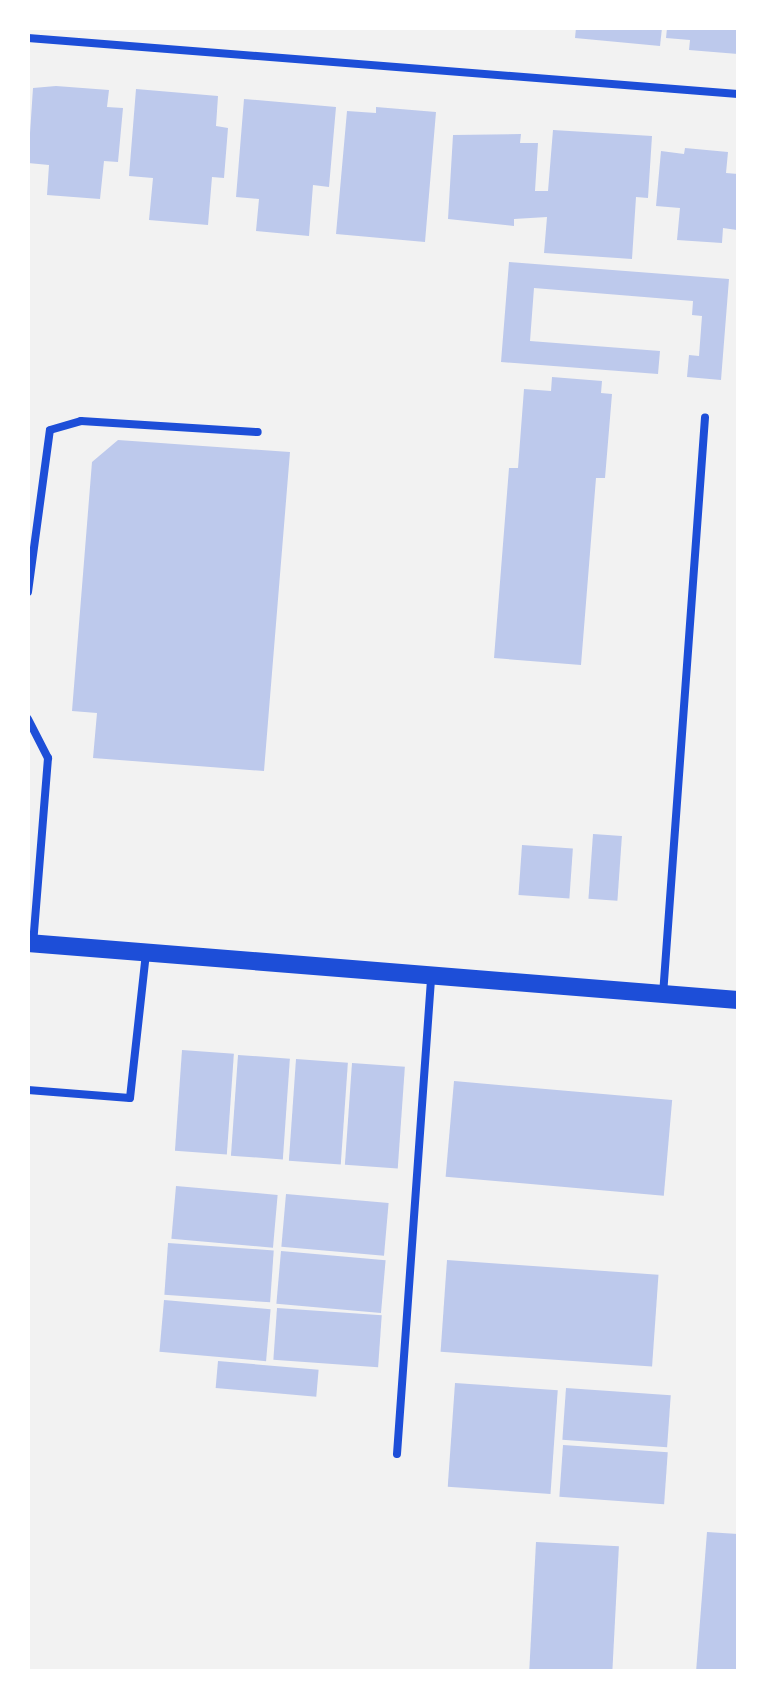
<!DOCTYPE html>
<html>
<head>
<meta charset="utf-8">
<style>
  body { margin:0 }
  #map { position:relative; width:766px; height:1699px; overflow:hidden; background:#f2f2f2; font-family:Manrope,sans-serif }
  div>[style] { position:absolute }
  .building>* { inset:0; background:#bdc9ec; transform-origin:0 0 }
  .service>* { height:8px; margin:-4px; padding:0 4px; transform-origin:4px; border-radius:4px; background:#1d4ed8 }
  .tertiary>* { height:18px; margin:-9px; padding:0 9px; transform-origin:9px; border-radius:9px; background:#1d4ed8 }
  span { translate:-50% -50%; white-space:nowrap; text-align:center; line-height:1.15; -webkit-text-stroke:8px #fff; paint-order:stroke }
  .frame { position:absolute; inset:0; border:30px solid #fff; pointer-events:none }
</style>
</head>
<body>
<div id="map">
  <div class="building">
    <div style="clip-path:polygon(576px 28px,662px 28px,660px 46px,575px 38px)"></div>
    <div style="clip-path:polygon(667px 28px,738px 28px,738px 54px,689px 50px,690px 40px,666px 38px)"></div>
    <div style="clip-path:polygon(56px 86px,109px 90px,107px 107px,123px 108px,118px 162px,104px 161px,100px 199px,47px 195px,49px 165px,28px 163px,33px 88px)"></div>
    <div style="clip-path:polygon(136px 89px,218px 96px,216px 126px,228px 128px,224px 178px,212px 177px,208px 225px,149px 220px,153px 178px,129px 176px)"></div>
    <div style="clip-path:polygon(244px 99px,336px 107px,329px 187px,313px 185px,309px 236px,256px 231px,259px 199px,236px 197px)"></div>
    <div style="clip-path:polygon(376px 107px,436px 112px,425px 242px,336px 234px,347px 111px,376px 113px)"></div>
    <div style="clip-path:polygon(553px 130px,652px 136px,648px 198px,636px 197px,632px 259px,544px 253px,547px 217px,514px 219px,514px 226px,448px 219px,453px 135px,521px 134px,520px 143px,538px 143px,535px 191px,548px 191px)"></div>
    <div style="clip-path:polygon(685px 148px,728px 152px,726px 173px,738px 174px,737px 230px,723px 228px,722px 243px,677px 240px,680px 208px,656px 206px,661px 151px,684px 154px)"></div>
    <div style="clip-path:polygon(509px 262px,729px 279px,721px 380px,687px 377px,689px 355px,699px 356px,702px 316px,692px 315px,693px 301px,534px 288px,530px 341px,660px 351px,658px 374px,501px 362px)"></div>
    <div style="clip-path:polygon(552px 377px,602px 381px,601px 393px,612px 394px,605px 478px,596px 478px,581px 665px,494px 658px,509px 468px,518px 468px,524px 389px,551px 391px)"></div>
    <div style="clip-path:polygon(118px 440px,290px 452px,264px 771px,93px 758px,97px 713px,72px 711px,92px 462px)"></div>
    <div style="left:593px;top:834px;width:29px;height:65px;rotate:4deg"></div>
    <div style="left:522px;top:845px;width:51px;height:50px;rotate:4deg"></div>
    <div style="left:182px;top:1050px;width:52px;height:101px;rotate:4deg"></div>
    <div style="left:238px;top:1055px;width:52px;height:101px;rotate:4deg"></div>
    <div style="left:296px;top:1059px;width:52px;height:102px;rotate:4deg"></div>
    <div style="left:352px;top:1063px;width:53px;height:102px;rotate:4deg"></div>
    <div style="left:454px;top:1081px;width:219px;height:96px;rotate:5deg"></div>
    <div style="left:176px;top:1186px;width:102px;height:53px;rotate:5deg"></div>
    <div style="left:286px;top:1194px;width:103px;height:53px;rotate:5deg"></div>
    <div style="left:168px;top:1243px;width:106px;height:52px;rotate:4deg"></div>
    <div style="left:281px;top:1251px;width:105px;height:53px;rotate:5deg"></div>
    <div style="left:447px;top:1260px;width:212px;height:92px;rotate:4deg"></div>
    <div style="left:164px;top:1300px;width:107px;height:52px;rotate:5deg"></div>
    <div style="left:277px;top:1308px;width:105px;height:52px;rotate:4deg"></div>
    <div style="left:218px;top:1361px;width:101px;height:27px;rotate:5deg"></div>
    <div style="left:455px;top:1383px;width:103px;height:104px;rotate:4deg"></div>
    <div style="left:566px;top:1388px;width:105px;height:52px;rotate:4deg"></div>
    <div style="left:563px;top:1445px;width:105px;height:52px;rotate:4deg"></div>
    <div style="clip-path:polygon(707px 1532px,738px 1534px,738px 1672px,696px 1672px)"></div>
    <div style="left:536px;top:1542px;width:83px;height:130px;rotate:3deg"></div>
  </div>
  <div class="service">
    <div style="left:28px;top:38px;width:712px;rotate:4.51deg"></div>
    <div style="left:28px;top:592px;width:163px;rotate:-82.3deg"></div>
    <div style="left:50px;top:430px;width:32px;rotate:-16deg"></div>
    <div style="left:81px;top:421px;width:177px;rotate:3.6deg"></div>
    <div style="left:28px;top:719px;width:44px;rotate:62.9deg"></div>
    <div style="left:48px;top:758px;width:187px;rotate:94.6deg"></div>
    <div style="left:663px;top:995px;width:579px;rotate:-85.84deg"></div>
    <div style="left:28px;top:1090px;width:102px;rotate:4.5deg"></div>
    <div style="left:130px;top:1098px;width:146px;rotate:-83.7deg"></div>
    <div style="left:397px;top:1454px;width:479px;rotate:-85.9deg"></div>
  </div>
  <div class="tertiary">
    <div style="left:28px;top:943px;width:712px;rotate:4.59deg"></div>
  </div>
  <div class="frame"></div>
</div>
</body>
</html>
